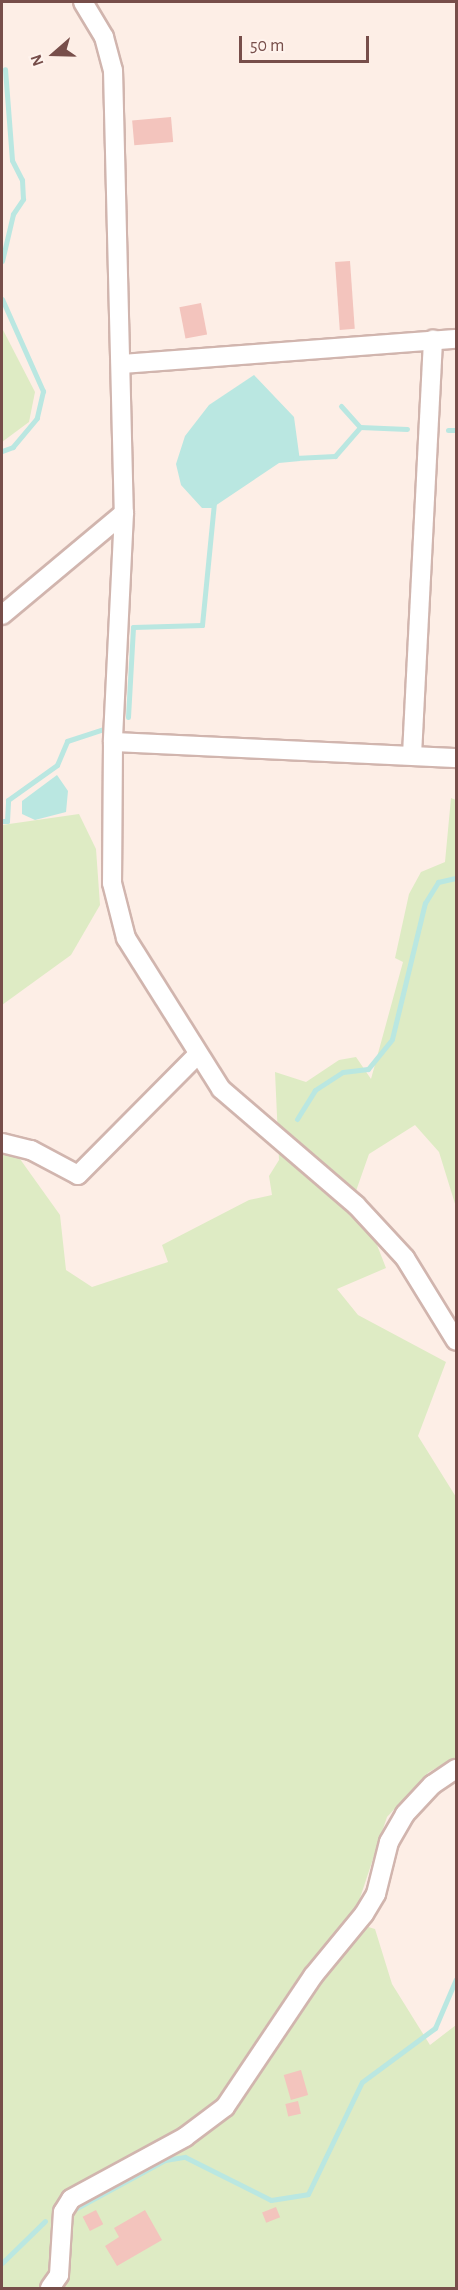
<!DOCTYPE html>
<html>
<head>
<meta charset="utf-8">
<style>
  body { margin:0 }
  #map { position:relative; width:458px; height:2290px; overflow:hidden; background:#fdeee6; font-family:"Alegreya Sans",sans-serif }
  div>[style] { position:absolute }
  .green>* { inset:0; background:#deebc4 }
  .water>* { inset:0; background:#bae7e1 }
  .stream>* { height:5px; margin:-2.5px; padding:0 2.5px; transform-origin:2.5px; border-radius:2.5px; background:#bae7e1 }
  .building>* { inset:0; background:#f3c4bd; transform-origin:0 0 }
  .roads { filter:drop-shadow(2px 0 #d1b5ae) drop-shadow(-2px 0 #d1b5ae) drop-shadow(0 2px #d1b5ae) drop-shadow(0 -2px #d1b5ae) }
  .street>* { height:18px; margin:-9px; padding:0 9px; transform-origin:9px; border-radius:9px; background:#fff }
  span { translate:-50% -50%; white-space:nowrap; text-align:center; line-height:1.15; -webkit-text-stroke:6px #fff3ed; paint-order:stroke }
  .frame { position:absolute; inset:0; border:3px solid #774e4a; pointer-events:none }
  .north { position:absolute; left:24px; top:24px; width:60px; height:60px; -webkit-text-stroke:4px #fff3ed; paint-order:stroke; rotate:250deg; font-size:16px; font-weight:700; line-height:24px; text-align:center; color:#774e4a }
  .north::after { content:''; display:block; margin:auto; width:21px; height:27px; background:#774e4a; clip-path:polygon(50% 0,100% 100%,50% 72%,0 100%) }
  .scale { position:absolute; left:239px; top:36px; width:130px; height:27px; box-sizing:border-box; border:3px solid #774e4a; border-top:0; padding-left:8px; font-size:18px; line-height:21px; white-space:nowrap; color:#774e4a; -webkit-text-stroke:4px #fff3ed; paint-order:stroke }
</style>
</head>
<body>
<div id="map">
  <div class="green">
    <div style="clip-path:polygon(2px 328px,35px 392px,29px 422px,2px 442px)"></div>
    <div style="clip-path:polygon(451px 798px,456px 800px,456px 1207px,439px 1152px,415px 1125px,369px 1154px,356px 1191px,386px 1268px,337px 1289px,358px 1315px,446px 1362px,418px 1436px,456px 1497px,456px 1757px,429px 1772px,387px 1817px,352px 1922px,375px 1929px,392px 1984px,430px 2045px,456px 2025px,456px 2288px,2px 2288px,2px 1152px,15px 1152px,60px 1215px,66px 1270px,92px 1287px,168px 1262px,162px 1245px,249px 1200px,272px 1195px,269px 1176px,279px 1160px,275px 1072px,306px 1082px,339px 1060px,356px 1057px,371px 1079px,403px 962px,395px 958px,409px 894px,421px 872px,445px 862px)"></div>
    <div style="clip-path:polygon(79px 814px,96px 849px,100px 905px,71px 955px,2px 1005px,2px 825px)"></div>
  </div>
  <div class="water">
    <div style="clip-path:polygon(254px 375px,294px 417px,300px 461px,279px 463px,212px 508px,202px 508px,181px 485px,176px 464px,185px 436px,209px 405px)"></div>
    <div style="clip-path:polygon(57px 775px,68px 791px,66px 812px,35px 820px,22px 814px,22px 801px)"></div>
  </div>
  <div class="stream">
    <div style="left:2px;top:261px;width:48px;rotate:-76.8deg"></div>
    <div style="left:13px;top:214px;width:18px;rotate:-56deg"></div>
    <div style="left:23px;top:199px;width:19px;rotate:-93deg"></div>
    <div style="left:22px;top:180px;width:22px;rotate:-117deg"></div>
    <div style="left:12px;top:160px;width:91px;rotate:-94.4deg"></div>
    <div style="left:2px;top:299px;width:101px;rotate:66deg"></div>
    <div style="left:43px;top:391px;width:28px;rotate:103deg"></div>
    <div style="left:37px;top:418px;width:38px;rotate:130deg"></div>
    <div style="left:13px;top:447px;width:12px;rotate:160deg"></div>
    <div style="left:341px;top:406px;width:28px;rotate:48deg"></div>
    <div style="left:360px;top:427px;width:47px;rotate:2.4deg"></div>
    <div style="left:448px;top:430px;width:8px"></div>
    <div style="left:295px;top:458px;width:40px;rotate:-2.9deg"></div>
    <div style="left:335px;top:456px;width:38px;rotate:-49deg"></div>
    <div style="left:128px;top:717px;width:90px;rotate:-86.8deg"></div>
    <div style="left:133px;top:627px;width:69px;rotate:-1.7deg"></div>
    <div style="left:202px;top:625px;width:124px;rotate:-84.4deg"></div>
    <div style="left:2px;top:821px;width:5px"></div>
    <div style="left:7px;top:821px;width:21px;rotate:-87deg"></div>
    <div style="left:8px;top:800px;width:60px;rotate:-35.5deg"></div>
    <div style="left:57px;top:765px;width:26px;rotate:-67deg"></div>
    <div style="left:67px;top:741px;width:39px;rotate:-18deg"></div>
    <div style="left:297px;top:1119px;width:34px;rotate:-58deg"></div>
    <div style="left:315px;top:1090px;width:33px;rotate:-33deg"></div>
    <div style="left:343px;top:1072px;width:25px;rotate:-7deg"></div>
    <div style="left:368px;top:1069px;width:38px;rotate:-51deg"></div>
    <div style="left:392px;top:1039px;width:140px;rotate:-76.4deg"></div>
    <div style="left:425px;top:903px;width:25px;rotate:-58deg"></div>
    <div style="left:438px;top:882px;width:18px;rotate:-13deg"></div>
    <div style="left:73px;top:2210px;width:105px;rotate:-28.5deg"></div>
    <div style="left:165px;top:2160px;width:20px;rotate:-9deg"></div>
    <div style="left:185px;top:2157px;width:96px;rotate:26.6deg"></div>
    <div style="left:271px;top:2200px;width:37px;rotate:-9deg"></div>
    <div style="left:308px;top:2194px;width:124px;rotate:-64.3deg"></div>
    <div style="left:362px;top:2082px;width:91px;rotate:-36.5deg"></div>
    <div style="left:435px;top:2028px;width:53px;rotate:-66.8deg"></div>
    <div style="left:2px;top:2263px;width:60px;rotate:-44.3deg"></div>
  </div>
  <div class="building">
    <div style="left:171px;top:117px;width:25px;height:39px;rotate:85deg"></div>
    <div style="left:350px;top:261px;width:68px;height:15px;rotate:86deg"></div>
    <div style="left:201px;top:303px;width:32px;height:22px;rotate:79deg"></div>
    <div style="left:301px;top:2070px;width:26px;height:18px;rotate:74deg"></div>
    <div style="left:298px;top:2101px;width:13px;height:13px;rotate:77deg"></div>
    <div style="left:276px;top:2207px;width:11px;height:15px;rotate:68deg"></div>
    <div style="left:96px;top:2210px;width:16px;height:15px;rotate:63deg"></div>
    <div style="clip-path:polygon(145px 2210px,162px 2240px,117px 2266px,105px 2246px,119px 2237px,114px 2228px)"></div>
  </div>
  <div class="roads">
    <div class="street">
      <div style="left:83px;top:2px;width:41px;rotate:59deg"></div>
      <div style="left:104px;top:37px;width:34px;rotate:75deg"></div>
      <div style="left:113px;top:70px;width:443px;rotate:88.6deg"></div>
      <div style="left:124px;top:513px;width:229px;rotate:92.8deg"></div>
      <div style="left:113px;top:742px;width:141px;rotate:90.4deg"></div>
      <div style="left:112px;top:883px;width:57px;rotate:75.7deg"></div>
      <div style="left:126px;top:938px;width:178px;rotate:57.8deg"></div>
      <div style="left:221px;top:1089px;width:178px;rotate:40.7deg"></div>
      <div style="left:356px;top:1205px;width:72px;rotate:47.2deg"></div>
      <div style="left:405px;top:1258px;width:97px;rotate:58.4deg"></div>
      <div style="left:121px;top:364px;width:336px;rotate:-4.3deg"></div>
      <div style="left:2px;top:615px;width:159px;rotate:-39.9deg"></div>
      <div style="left:113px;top:742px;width:343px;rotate:2.7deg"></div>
      <div style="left:412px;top:755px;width:416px;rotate:-87.1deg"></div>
      <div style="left:2px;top:1143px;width:30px;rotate:14deg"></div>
      <div style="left:31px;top:1150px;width:53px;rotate:28deg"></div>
      <div style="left:78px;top:1175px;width:170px;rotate:-45.2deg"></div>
      <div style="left:50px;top:2288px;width:16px;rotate:-55deg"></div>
      <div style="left:59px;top:2275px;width:63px;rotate:-86.4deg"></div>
      <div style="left:63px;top:2212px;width:15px;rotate:-58deg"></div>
      <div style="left:71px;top:2199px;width:130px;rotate:-28.5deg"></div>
      <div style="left:185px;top:2137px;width:50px;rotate:-36.9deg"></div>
      <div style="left:225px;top:2107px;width:158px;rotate:-56.1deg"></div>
      <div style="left:313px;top:1976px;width:80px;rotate:-50.6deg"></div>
      <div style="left:364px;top:1914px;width:23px;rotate:-59deg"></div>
      <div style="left:376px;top:1894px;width:54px;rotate:-76deg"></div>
      <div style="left:389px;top:1842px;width:32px;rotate:-60deg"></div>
      <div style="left:405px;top:1814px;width:40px;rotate:-47deg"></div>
      <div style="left:432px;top:1785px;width:29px;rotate:-34deg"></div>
    </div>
  </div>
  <div class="frame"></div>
  <div class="north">N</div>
  <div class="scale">50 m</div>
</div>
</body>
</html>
